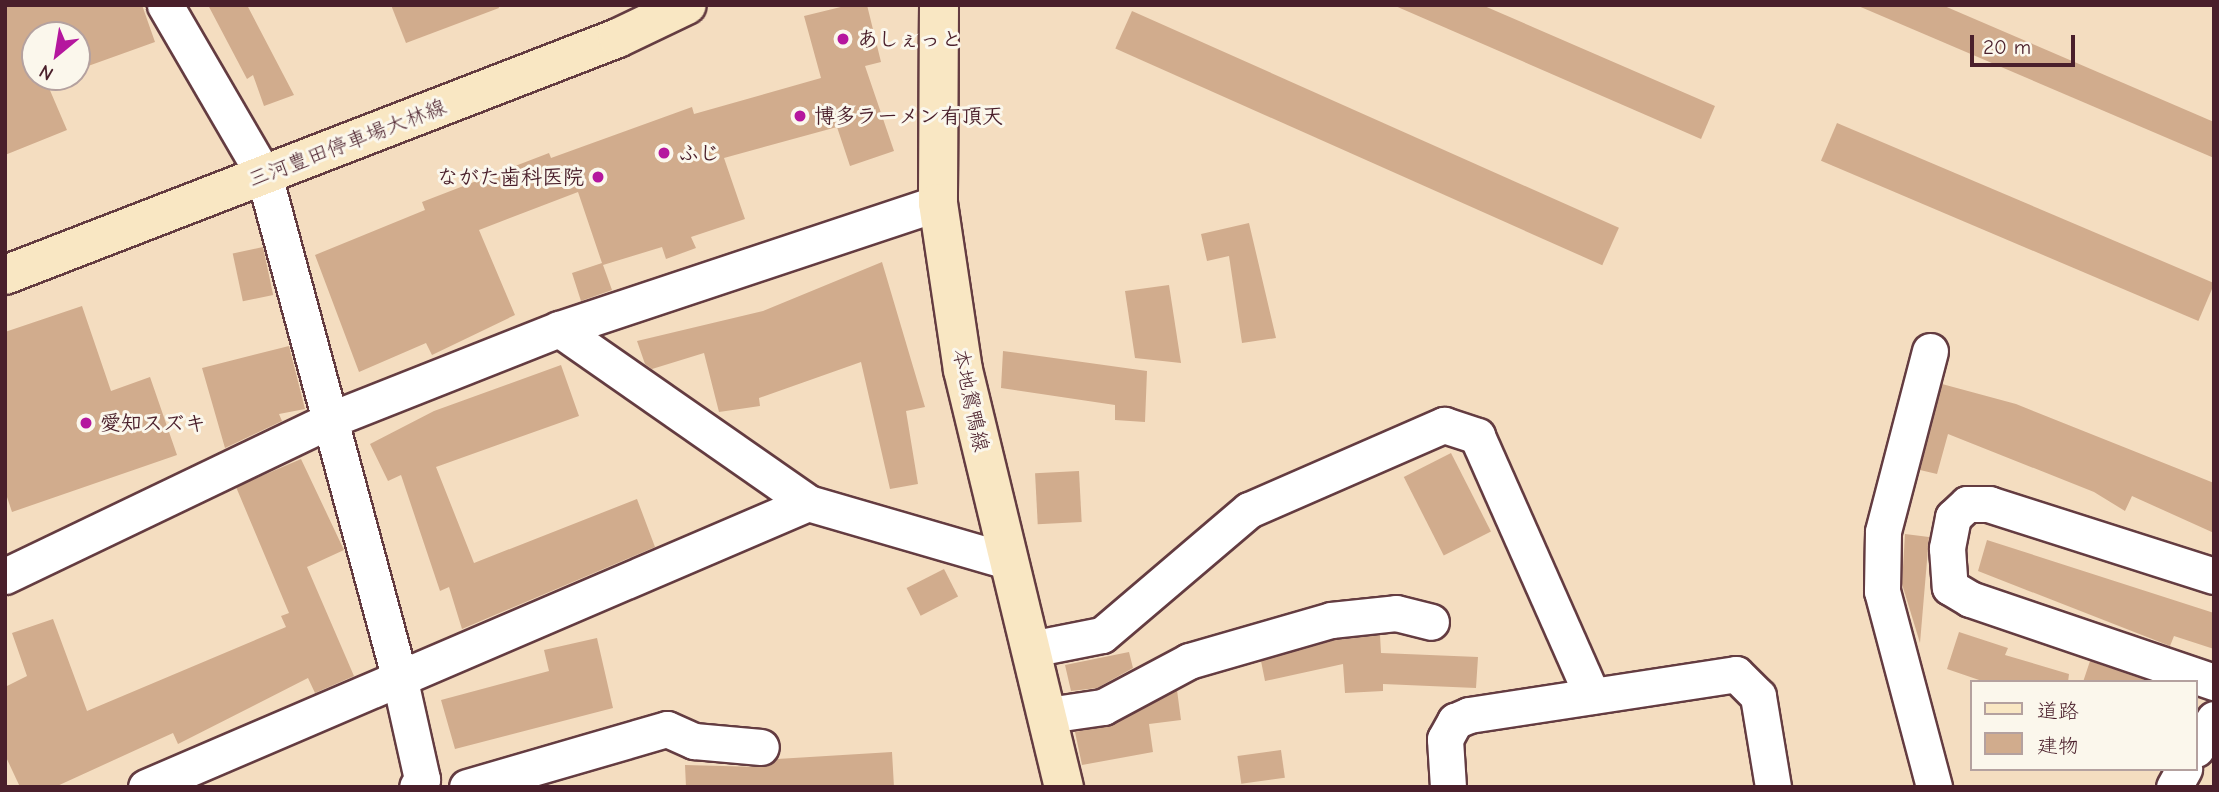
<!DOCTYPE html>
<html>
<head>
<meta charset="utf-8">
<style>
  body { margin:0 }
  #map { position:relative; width:2219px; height:792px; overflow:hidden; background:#f4ddc0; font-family:"Comic Neue","Klee One",sans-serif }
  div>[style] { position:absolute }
  .building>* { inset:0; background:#d1ac8d; transform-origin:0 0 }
  .roads { filter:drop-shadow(2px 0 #643c41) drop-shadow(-2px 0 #643c41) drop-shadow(0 2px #643c41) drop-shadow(0 -2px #643c41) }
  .street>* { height:35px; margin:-17.5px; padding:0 17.5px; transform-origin:17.5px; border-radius:17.5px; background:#fff }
  .secondary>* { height:38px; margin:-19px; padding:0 19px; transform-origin:19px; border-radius:19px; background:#f9e7c3 }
  .dots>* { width:19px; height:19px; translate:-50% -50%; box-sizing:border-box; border:4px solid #fbf7ec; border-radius:50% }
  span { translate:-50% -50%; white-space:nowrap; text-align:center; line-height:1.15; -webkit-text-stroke:6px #fbf7ec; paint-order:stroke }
  .poi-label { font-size:21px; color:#4a1f2b; font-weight:700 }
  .left { translate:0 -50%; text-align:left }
  .right { translate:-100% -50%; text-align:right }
  .street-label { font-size:21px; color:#4a1f2b }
  .frame { position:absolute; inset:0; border:7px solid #4a1f2b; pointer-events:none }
  .legend { position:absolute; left:1970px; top:680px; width:228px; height:91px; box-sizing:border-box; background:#fbf7ec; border:2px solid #b4a19f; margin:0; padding:9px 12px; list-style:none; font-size:21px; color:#4a1f2b }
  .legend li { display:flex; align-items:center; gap:14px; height:35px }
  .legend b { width:35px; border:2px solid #b4a19f }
  .north { position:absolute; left:21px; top:21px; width:70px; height:70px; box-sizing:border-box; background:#fbf7ec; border:2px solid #b4a19f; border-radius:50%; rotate:210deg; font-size:19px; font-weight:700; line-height:28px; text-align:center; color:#4a1f2b }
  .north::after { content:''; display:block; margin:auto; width:24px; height:32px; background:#b5179e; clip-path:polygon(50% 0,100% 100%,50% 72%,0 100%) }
  .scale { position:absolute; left:1970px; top:35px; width:105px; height:32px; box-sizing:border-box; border:4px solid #4a1f2b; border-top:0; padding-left:9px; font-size:21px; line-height:24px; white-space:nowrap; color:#4a1f2b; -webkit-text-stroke:5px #fbf7ec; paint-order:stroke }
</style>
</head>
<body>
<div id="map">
  <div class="building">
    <div style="clip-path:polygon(5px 5px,142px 5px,155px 42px,77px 70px,77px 35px,35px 35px,35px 77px,56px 77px,46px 81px,67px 130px,5px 155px)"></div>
    <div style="clip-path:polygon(208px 5px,247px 5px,294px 95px,264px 106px,253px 75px,247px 79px)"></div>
    <div style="clip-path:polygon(391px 5px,498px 5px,499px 8px,406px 43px)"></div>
    <div style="clip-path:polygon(849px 5px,867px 5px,881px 62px,865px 66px,894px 151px,850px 166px,837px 127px,724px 158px,745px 219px,691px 237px,696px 248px,666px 259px,662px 247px,603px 265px,612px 290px,581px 301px,572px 273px,602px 263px,578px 192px,479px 230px,515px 315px,432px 355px,426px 343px,359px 372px,315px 255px,425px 210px,422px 202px,549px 153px,551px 158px,692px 107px,694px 114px,821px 78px,804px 16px)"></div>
    <div style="clip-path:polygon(1393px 5px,1482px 5px,1715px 106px,1701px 139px)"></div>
    <div style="clip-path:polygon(1856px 5px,1942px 5px,2214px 122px,2214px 158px)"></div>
    <div style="left:1132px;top:11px;width:533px;height:41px;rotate:24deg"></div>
    <div style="left:1837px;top:123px;width:410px;height:41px;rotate:23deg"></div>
    <div style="clip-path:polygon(1249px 223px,1276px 338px,1242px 343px,1229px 256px,1207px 261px,1201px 234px)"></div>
    <div style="left:263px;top:247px;width:49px;height:31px;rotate:78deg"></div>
    <div style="clip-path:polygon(882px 262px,925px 407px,906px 411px,918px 484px,890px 489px,861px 362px,759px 398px,760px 406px,719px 412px,704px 353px,652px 369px,645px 364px,637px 341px,763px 311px)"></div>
    <div style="clip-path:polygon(1169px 285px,1181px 363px,1135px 358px,1125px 291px)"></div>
    <div style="clip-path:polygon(82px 306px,111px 391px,150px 377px,177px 455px,12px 512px,5px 491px,5px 332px)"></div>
    <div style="clip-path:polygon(289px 346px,305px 409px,279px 414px,282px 421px,225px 448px,202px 368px)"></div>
    <div style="clip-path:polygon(1003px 351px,1147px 371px,1145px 422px,1115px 420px,1115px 405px,1001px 388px)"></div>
    <div style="clip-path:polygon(561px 365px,579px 416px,436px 467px,474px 563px,637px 499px,655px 547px,462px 629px,449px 587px,440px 591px,401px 475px,388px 481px,370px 444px,434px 411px)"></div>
    <div style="clip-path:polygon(1942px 384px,2016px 404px,2214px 483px,2214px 533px,2132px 496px,2125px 511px,2094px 492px,1948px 434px,1937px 474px,1920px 470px)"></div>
    <div style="left:1451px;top:453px;width:88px;height:53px;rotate:63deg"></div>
    <div style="clip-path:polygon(301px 459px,344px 550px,307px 567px,354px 676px,315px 693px,308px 678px,178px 744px,173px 733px,55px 787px,20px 787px,5px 755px,5px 687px,27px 676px,12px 633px,53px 619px,87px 711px,286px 627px,281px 616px,289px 613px,236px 487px)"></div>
    <div style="left:1079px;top:471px;width:51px;height:44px;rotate:87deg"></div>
    <div style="clip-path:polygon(1905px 534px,1929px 537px,1920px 643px,1902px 584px)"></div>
    <div style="clip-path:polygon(1987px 540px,2214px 613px,2214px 649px,2174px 636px,2170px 646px,1978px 571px)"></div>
    <div style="left:944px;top:569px;width:31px;height:42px;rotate:63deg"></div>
    <div style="clip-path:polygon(1959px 632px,2008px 648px,2005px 655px,2069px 674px,2068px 682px,1985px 682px,1947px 669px)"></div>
    <div style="clip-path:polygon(1380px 635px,1381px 653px,1478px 657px,1476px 688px,1383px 684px,1383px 691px,1345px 693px,1343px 664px,1265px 681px,1261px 661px,1335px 640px)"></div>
    <div style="clip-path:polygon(597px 638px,613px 708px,455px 749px,441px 700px,549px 671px,544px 650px)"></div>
    <div style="clip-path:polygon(1129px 652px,1133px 668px,1097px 688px,1071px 691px,1065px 665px)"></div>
    <div style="clip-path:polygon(2090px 661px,2151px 682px,2083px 682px)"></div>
    <div style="clip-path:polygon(1177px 690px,1181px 720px,1149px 724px,1153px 752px,1082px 765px,1075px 732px,1112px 725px)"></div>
    <div style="left:1281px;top:750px;width:28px;height:44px;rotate:82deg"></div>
    <div style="clip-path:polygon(892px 752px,894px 787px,686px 787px,685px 765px,760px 767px,777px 759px)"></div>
  </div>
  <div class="roads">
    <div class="street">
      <div style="left:165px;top:5px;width:197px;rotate:59.8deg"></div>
      <div style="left:264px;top:175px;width:519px;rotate:74.92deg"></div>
      <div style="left:399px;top:676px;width:106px;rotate:77.4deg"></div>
      <div style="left:422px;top:779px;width:9px;rotate:122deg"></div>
      <div style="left:559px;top:329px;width:304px;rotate:34.9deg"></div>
      <div style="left:808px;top:503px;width:207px;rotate:16.2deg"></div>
      <div style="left:1930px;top:351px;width:187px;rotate:104.6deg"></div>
      <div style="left:1883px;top:532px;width:59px;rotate:91deg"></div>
      <div style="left:1882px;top:591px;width:203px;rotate:75.1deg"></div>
      <div style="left:5px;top:576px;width:363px;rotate:-25.6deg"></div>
      <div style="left:332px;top:419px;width:244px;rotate:-21.6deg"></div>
      <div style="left:559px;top:329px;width:399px;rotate:-18.4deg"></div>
      <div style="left:2214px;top:576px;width:236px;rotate:-162.3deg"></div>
      <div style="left:1989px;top:504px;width:22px;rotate:180deg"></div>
      <div style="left:1967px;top:504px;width:19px;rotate:137deg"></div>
      <div style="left:1953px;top:517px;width:32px;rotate:101deg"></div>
      <div style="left:1947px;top:548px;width:39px;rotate:86deg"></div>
      <div style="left:1950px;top:587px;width:23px;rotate:31deg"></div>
      <div style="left:1970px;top:599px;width:258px;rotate:18.8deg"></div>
      <div style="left:1031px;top:649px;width:72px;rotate:-11.2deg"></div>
      <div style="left:1102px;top:635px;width:193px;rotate:-40.4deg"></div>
      <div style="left:1249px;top:510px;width:213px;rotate:-23.6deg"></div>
      <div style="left:1444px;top:425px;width:35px;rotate:18deg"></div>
      <div style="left:1477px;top:436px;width:284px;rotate:66.1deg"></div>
      <div style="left:1048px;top:715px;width:56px;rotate:-8.3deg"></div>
      <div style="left:1103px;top:707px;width:98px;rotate:-28.1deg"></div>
      <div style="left:1189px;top:661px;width:148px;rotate:-16.1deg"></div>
      <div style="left:1331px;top:620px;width:65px;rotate:-6.1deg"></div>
      <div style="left:1396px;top:613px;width:36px;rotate:14deg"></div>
      <div style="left:2196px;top:749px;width:35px;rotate:-59deg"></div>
      <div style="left:146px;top:787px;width:720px;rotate:-23.22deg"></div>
      <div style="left:467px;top:787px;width:208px;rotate:-16.2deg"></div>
      <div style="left:667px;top:729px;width:30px;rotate:24deg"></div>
      <div style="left:694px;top:741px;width:67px;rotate:5.1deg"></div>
      <div style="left:1448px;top:787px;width:48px;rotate:-93.6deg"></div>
      <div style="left:1445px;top:739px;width:21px;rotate:-61deg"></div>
      <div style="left:1455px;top:721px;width:15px;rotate:-23deg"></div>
      <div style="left:1469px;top:715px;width:270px;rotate:-8.7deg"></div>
      <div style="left:1736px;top:674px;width:31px;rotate:45deg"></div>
      <div style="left:1758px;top:696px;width:92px;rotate:80.6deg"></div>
      <div style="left:2174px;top:787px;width:21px;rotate:-61deg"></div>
    </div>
    <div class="secondary">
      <div style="left:939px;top:5px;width:198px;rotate:90.3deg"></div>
      <div style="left:938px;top:203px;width:169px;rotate:81.5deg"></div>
      <div style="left:963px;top:370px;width:429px;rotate:76.4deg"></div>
      <div style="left:5px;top:275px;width:657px;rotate:-21.14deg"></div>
      <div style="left:618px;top:38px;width:76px;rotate:-25.6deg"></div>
    </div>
  </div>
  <div class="dots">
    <div style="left:843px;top:39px;background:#b5179e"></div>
    <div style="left:800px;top:116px;background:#b5179e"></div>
    <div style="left:664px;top:153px;background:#b5179e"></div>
    <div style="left:598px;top:177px;background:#b5179e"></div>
    <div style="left:86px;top:423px;background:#b5179e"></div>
  </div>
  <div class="poi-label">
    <span class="left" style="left:857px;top:39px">あしぇっと</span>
    <span class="left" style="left:814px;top:116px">博多ラーメン有頂天</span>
    <span class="left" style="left:678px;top:153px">ふじ</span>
    <span class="right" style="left:584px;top:177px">ながた歯科医院</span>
    <span class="left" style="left:100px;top:423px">愛知スズキ</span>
  </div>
  <div class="street-label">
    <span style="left:347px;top:143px;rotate:-21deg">三河豊田停車場大林線</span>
    <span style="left:971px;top:400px;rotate:78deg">本地鴛鴨線</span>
  </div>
  <div class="frame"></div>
  <ul class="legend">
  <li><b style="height:9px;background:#f9e7c3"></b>道路</li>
  <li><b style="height:19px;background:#d1ac8d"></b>建物</li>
  </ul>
  <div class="north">N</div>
  <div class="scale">20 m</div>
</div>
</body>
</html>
